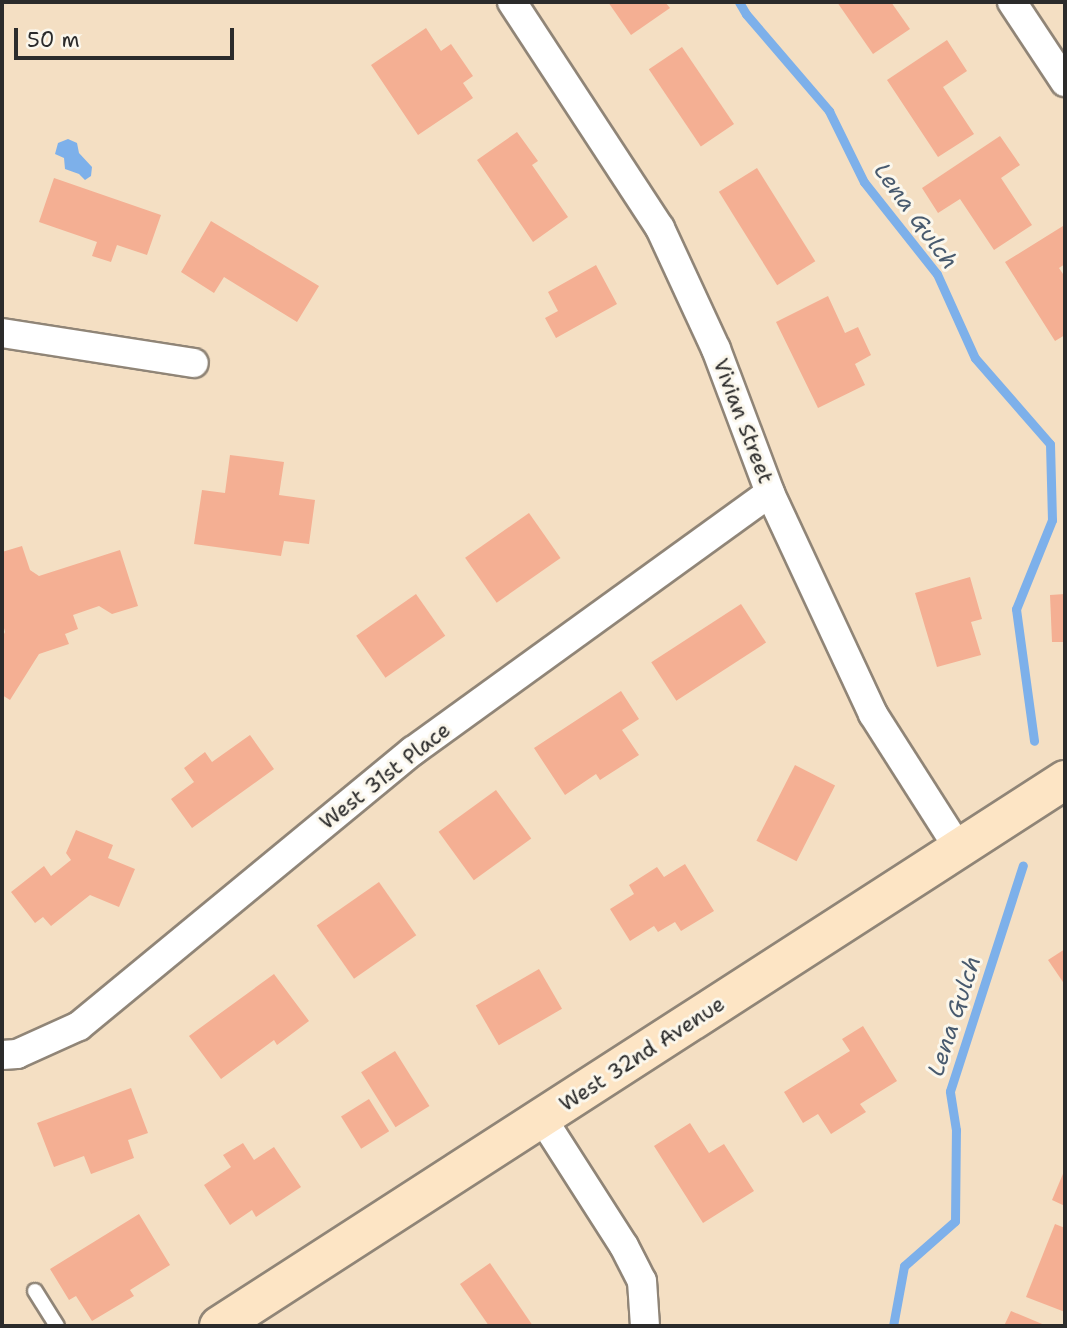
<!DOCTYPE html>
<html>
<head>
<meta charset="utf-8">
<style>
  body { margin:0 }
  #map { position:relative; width:1067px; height:1328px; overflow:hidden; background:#f4dfc3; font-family:"Shantell Sans",sans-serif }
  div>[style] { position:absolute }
  .water>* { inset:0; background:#7db0ea }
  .stream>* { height:9px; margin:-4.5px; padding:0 4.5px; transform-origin:4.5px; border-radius:4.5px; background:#7db0ea }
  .building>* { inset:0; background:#f4af93; transform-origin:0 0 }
  .roads { filter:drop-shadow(2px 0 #908577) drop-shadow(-2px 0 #908577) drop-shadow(0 2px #908577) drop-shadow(0 -2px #908577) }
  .lane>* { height:14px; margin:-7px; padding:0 7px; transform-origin:7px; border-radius:7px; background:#fff }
  .street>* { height:28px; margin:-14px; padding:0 14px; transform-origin:14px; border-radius:14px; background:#fff }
  .secondary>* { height:38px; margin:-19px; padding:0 19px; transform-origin:19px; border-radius:19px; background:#fde5c5 }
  span { translate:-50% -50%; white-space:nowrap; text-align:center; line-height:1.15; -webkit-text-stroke:6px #fbf7ec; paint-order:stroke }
  .street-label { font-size:21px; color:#2b2b2b }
  .water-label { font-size:23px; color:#485a6e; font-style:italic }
  .frame { position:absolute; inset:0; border:4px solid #2b2b2b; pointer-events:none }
  .scale { position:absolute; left:14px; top:28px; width:220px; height:32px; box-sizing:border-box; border:4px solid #2b2b2b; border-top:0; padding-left:9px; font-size:21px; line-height:24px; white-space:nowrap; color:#2b2b2b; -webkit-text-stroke:5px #fbf7ec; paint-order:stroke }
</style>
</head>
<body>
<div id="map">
  <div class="water">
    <div style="clip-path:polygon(68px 139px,77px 143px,79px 153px,92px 167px,91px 176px,85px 180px,79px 174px,65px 169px,64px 158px,55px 154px,58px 143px)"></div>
  </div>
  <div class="stream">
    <div style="left:739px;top:2px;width:14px;rotate:60deg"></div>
    <div style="left:746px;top:14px;width:128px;rotate:49.4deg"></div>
    <div style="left:829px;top:111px;width:79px;rotate:63.8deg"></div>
    <div style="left:864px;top:182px;width:117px;rotate:51.6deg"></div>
    <div style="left:937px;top:274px;width:92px;rotate:65.7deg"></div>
    <div style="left:975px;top:358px;width:114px;rotate:48.9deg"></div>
    <div style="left:1050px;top:444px;width:76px;rotate:88.5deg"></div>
    <div style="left:1052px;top:520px;width:96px;rotate:112deg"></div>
    <div style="left:1016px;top:609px;width:133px;rotate:82.2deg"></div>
    <div style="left:893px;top:1326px;width:61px;rotate:-79.6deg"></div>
    <div style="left:904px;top:1266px;width:68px;rotate:-41.4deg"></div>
    <div style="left:955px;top:1221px;width:91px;rotate:-89.4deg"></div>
    <div style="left:956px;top:1130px;width:39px;rotate:-99deg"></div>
    <div style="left:950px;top:1091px;width:237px;rotate:-72.1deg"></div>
  </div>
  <div class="building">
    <div style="clip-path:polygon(608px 2px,665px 2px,670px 8px,631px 35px)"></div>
    <div style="clip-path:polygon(837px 2px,891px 2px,910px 29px,873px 54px)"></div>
    <div style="clip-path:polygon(426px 28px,441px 51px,451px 44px,473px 76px,463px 83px,473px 98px,418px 135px,371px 65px)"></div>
    <div style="clip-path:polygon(947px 40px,967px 71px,943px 87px,974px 134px,938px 157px,887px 80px)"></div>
    <div style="left:682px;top:47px;width:93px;height:40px;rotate:56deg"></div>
    <div style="clip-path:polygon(517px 132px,538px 161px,532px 165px,568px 217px,533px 242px,477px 160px)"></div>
    <div style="clip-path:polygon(1000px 136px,1020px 165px,1001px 178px,1032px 225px,994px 250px,960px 199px,938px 213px,922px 188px)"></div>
    <div style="left:757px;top:168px;width:110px;height:45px;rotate:58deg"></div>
    <div style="clip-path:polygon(54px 178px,161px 215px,147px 255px,117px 245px,111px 262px,92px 256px,97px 242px,39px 222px)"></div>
    <div style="clip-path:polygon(211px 221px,319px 286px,297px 322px,224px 277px,214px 293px,181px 272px)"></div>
    <div style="clip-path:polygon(1063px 226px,1065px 264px,1059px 268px,1065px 277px,1065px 335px,1055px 341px,1005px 262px)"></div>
    <div style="clip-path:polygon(596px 265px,617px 304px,556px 338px,545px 318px,558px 311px,548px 292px)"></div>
    <div style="clip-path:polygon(828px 296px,845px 333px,858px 327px,871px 355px,855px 364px,865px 385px,818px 408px,776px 322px)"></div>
    <div style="clip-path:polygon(230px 455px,284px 462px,279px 495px,315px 500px,309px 544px,284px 541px,281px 556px,194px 544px,202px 490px,225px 493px)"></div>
    <div style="left:529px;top:513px;width:55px;height:78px;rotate:55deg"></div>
    <div style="clip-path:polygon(22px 546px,30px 570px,39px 576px,120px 550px,138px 606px,112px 614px,99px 606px,73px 615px,78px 629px,65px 634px,69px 644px,39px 654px,10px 700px,2px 695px,2px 638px,5px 632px,2px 620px,2px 552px)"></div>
    <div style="clip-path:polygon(970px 577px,982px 619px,971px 622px,981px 655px,937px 667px,915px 593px)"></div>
    <div style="left:416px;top:594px;width:51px;height:73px;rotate:55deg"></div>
    <div style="clip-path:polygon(1065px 594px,1065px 642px,1052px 642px,1050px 595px)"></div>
    <div style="left:741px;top:604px;width:46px;height:107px;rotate:57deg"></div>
    <div style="clip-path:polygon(621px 691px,639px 719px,622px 730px,639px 755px,600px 780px,596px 774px,565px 795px,534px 748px)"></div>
    <div style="clip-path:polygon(250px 735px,274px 769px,192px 828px,171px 799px,194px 782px,184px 768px,205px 752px,212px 762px)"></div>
    <div style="left:795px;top:765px;width:45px;height:85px;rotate:27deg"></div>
    <div style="left:496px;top:790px;width:60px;height:71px;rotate:54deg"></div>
    <div style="clip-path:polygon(76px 830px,113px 845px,108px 858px,135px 869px,119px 907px,90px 895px,51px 926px,43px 917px,35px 923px,11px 892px,44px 866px,51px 876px,71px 860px,66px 853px)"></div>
    <div style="clip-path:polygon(685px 864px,714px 911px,681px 931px,675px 922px,658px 932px,654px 926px,630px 941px,610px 909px,634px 894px,629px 885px,657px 867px,664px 877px)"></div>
    <div style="left:379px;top:882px;width:65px;height:76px;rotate:55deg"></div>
    <div style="clip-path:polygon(1065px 949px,1065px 985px,1048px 960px)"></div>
    <div style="left:539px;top:969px;width:46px;height:73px;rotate:60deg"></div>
    <div style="clip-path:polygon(274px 974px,309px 1021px,277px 1045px,274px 1040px,221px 1079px,189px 1036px)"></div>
    <div style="clip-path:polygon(863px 1026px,897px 1081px,860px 1104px,866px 1112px,831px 1134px,818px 1114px,803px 1123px,784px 1092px,850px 1051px,842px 1039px)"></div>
    <div style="left:395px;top:1051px;width:65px;height:40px;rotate:58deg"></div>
    <div style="clip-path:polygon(131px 1088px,148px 1133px,128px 1140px,134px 1158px,91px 1174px,84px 1156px,54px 1167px,37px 1123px)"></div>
    <div style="left:369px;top:1099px;width:38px;height:33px;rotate:58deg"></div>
    <div style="clip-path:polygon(690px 1123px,709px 1153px,724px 1144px,754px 1191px,703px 1223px,654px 1146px)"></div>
    <div style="clip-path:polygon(243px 1143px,254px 1160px,274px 1147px,301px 1187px,256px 1217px,252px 1210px,230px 1225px,204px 1185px,231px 1167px,223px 1155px)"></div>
    <div style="clip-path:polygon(1065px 1169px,1065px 1206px,1052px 1200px)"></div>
    <div style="clip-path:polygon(139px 1214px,170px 1265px,130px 1290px,134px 1296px,92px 1321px,76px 1296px,69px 1300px,50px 1269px)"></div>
    <div style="clip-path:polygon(1055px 1224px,1065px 1228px,1065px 1312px,1026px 1297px)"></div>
    <div style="clip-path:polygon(490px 1263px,533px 1326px,489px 1326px,460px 1284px)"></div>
    <div style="clip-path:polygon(1011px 1311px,1047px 1326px,1004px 1326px)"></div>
  </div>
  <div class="roads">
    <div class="lane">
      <div style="left:35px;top:1291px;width:41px;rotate:57.8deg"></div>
    </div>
    <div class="street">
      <div style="left:512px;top:2px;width:270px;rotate:56.8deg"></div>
      <div style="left:660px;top:228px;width:133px;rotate:65.2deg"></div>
      <div style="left:716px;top:349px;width:154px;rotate:69.4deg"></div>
      <div style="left:770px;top:493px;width:244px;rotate:65deg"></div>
      <div style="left:873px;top:714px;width:160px;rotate:57.5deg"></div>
      <div style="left:1012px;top:2px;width:96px;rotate:56.5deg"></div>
      <div style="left:2px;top:333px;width:194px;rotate:8.9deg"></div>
      <div style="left:2px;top:1055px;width:15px;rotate:-4deg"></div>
      <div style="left:17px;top:1054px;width:68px;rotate:-24.3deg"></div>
      <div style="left:79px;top:1026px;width:433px;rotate:-39.5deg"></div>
      <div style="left:413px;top:751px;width:440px;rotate:-35.9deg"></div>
      <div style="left:542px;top:1118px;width:152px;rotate:57.4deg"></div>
      <div style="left:624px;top:1246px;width:39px;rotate:63deg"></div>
      <div style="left:642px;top:1281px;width:45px;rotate:86.2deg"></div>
    </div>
    <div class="secondary">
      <div style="left:219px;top:1326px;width:1007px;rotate:-32.84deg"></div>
    </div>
  </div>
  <div class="street-label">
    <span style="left:743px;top:421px;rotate:69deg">Vivian Street</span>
    <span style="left:385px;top:776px;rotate:-38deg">West 31st Place</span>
    <span style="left:642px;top:1054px;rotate:-33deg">West 32nd Avenue</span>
  </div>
  <div class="water-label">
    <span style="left:916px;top:216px;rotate:54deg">Lena Gulch</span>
    <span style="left:954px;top:1016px;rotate:-72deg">Lena Gulch</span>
  </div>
  <div class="frame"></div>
  <div class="scale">50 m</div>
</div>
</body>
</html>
